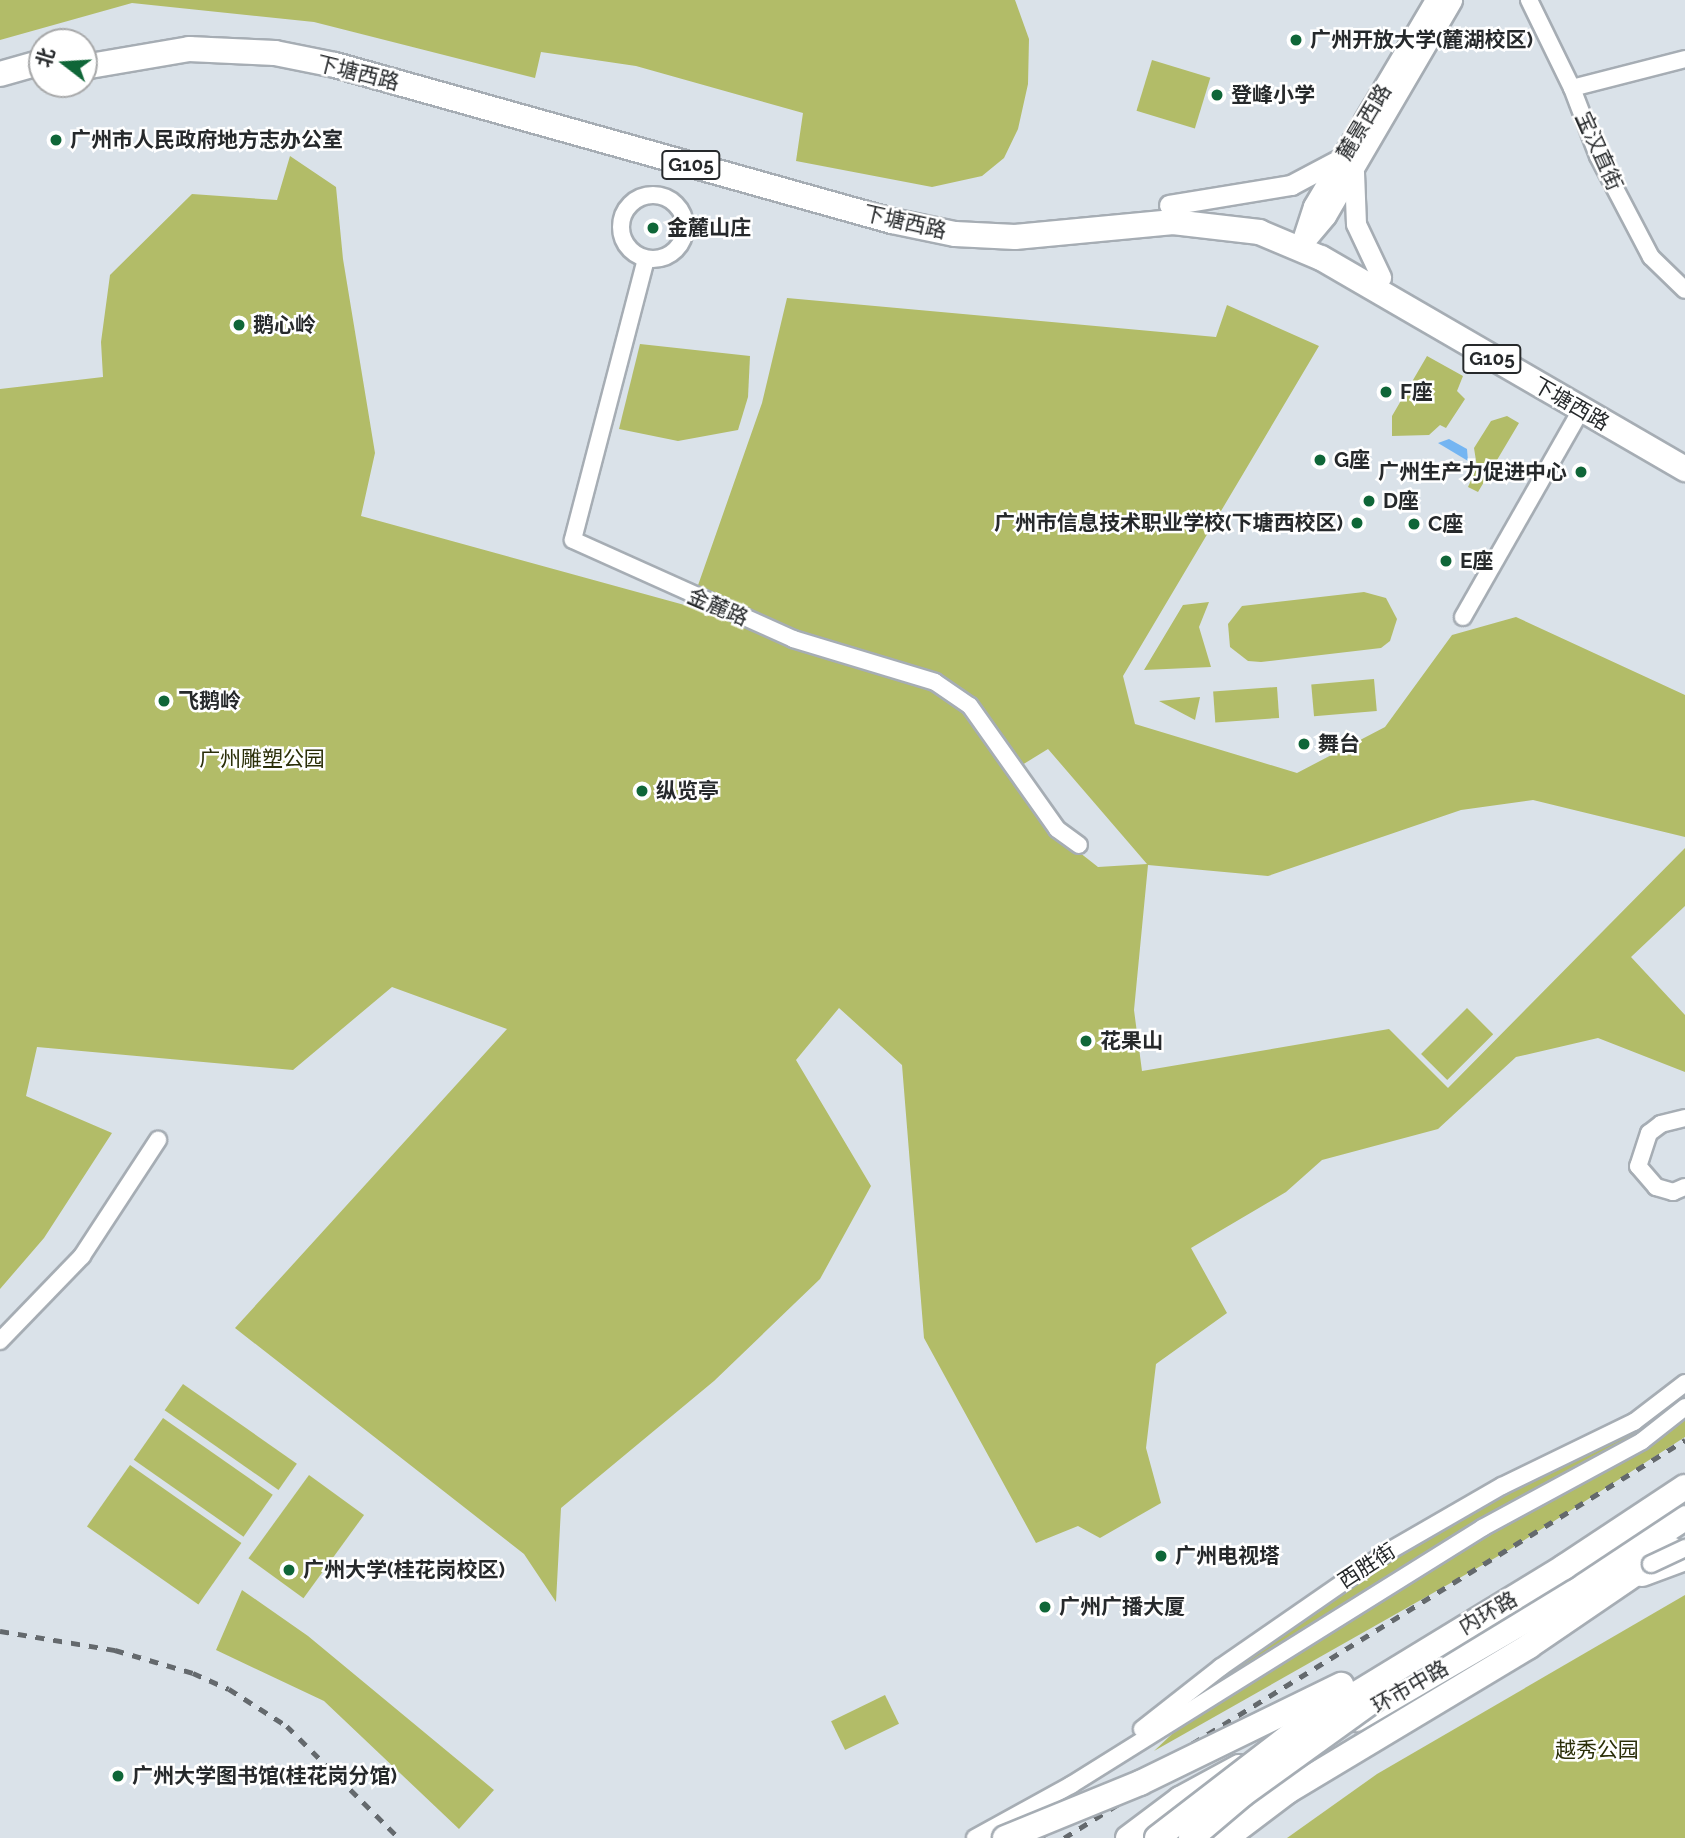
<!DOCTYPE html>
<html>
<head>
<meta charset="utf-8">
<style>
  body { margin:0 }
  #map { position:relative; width:1685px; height:1838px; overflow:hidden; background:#dae2e9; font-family:Raleway,"Noto Sans SC",sans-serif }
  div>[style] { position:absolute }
  .green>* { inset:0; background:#b2bc68; transform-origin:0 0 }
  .water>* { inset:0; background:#74b5f2 }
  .roads { filter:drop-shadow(2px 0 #a6adb4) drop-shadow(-2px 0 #a6adb4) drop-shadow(0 2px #a6adb4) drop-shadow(0 -2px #a6adb4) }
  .minor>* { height:16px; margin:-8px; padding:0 8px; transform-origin:8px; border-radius:8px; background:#fff }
  .minor>.ring { margin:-8px; padding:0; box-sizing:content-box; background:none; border:16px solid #fff; border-radius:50% }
  .tertiary>* { height:19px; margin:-9.5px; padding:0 9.5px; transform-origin:9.5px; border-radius:9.5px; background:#fff }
  .primary>* { height:24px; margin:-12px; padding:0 12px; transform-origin:12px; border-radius:12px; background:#fff }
  .trunk>* { height:24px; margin:-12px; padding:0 12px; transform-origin:12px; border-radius:12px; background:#fff }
  .rail>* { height:4.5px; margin-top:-2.25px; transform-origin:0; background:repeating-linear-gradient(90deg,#64696d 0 9px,transparent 0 18px) }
  .bridges { filter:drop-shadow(2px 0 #a6adb4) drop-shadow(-2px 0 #a6adb4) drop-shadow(0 2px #a6adb4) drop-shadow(0 -2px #a6adb4) }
  .minor-bridge>* { height:16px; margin:-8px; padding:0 8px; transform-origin:8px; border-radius:8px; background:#fff }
  .trunk-bridge>* { height:24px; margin:-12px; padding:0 12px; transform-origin:12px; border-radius:12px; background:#fff }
  .dots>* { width:19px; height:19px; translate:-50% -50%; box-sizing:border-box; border:4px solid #fff; border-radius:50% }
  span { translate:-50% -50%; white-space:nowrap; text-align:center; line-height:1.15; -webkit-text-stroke:5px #fff; paint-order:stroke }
  .shield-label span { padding:2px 5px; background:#fff; border:2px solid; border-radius:5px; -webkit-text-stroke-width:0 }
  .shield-label { font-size:19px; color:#26292b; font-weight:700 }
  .poi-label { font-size:21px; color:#26292b; font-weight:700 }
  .left { translate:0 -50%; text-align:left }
  .right { translate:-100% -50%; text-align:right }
  .street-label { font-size:21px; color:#26292b }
  .park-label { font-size:21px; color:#2a2e08 }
  .north { position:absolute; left:28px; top:28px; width:70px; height:70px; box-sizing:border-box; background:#fff; border:2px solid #a8a9aa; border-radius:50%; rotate:287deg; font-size:19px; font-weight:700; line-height:28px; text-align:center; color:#26292b }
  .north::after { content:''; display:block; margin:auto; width:24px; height:32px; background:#0f6638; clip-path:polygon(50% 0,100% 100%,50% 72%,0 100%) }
</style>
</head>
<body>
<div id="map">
  <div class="green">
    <div style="clip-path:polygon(0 0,1015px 0,1029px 39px,1028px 84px,1018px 129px,1004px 158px,982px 176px,932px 187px,796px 161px,803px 113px,636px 66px,541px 52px,535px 78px,314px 22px,132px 3px,0 40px)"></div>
    <div style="left:1152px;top:60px;width:61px;height:53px;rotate:17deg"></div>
    <div style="clip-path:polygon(290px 156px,336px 187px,343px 259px,375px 453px,361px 516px,699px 609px,787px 645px,933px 686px,968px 709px,1056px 834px,1098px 867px,1147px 864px,1048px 749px,1022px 765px,976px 700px,938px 678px,794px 635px,696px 591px,762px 403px,787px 298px,1216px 337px,1227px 305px,1319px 346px,1123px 676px,1135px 724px,1297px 773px,1385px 727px,1452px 635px,1516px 617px,1685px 695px,1685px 837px,1533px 800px,1461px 810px,1268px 876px,1148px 865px,1134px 1010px,1142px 1071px,1389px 1029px,1448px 1088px,1685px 848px,1685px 906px,1631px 957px,1685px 1015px,1685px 1072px,1598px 1038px,1516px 1057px,1438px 1129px,1322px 1160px,1286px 1192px,1191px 1248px,1227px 1313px,1156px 1364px,1146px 1448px,1161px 1503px,1100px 1538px,1078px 1526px,1036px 1543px,924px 1338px,902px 1065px,839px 1008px,796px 1060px,871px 1186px,820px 1279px,714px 1381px,561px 1508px,556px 1602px,524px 1554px,235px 1328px,507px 1029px,392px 987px,293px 1070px,37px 1047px,26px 1096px,112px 1133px,44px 1238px,0 1289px,0 389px,103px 377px,101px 342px,110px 275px,192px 194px,277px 200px)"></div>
    <div style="clip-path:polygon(640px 344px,750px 356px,748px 397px,738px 430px,678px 441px,619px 429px)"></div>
    <div style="clip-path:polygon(1427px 356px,1463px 376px,1457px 391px,1465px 399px,1446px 428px,1440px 425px,1429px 435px,1392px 436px,1392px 416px)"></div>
    <div style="clip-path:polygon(1507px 416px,1519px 423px,1478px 492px,1468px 487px,1477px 467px,1474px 448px,1491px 421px)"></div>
    <div style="clip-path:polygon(1364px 592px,1386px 598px,1397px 619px,1390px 641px,1381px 648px,1261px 662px,1248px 661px,1230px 647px,1228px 624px,1242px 606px)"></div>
    <div style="clip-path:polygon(1209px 602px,1199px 627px,1211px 667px,1144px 670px,1183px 605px)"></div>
    <div style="left:1374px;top:679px;width:32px;height:63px;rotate:85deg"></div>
    <div style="left:1277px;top:687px;width:31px;height:64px;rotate:86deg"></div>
    <div style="clip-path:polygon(1200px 697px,1195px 720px,1159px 701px)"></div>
    <div style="left:1467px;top:1008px;width:37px;height:65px;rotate:45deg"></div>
    <div style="left:183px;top:1384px;width:139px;height:32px;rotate:35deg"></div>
    <div style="clip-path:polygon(1685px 1394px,1638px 1437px,1183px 1711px,1181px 1704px,1407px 1544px,1641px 1427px)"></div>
    <div style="left:163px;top:1418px;width:134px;height:51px;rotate:35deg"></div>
    <div style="clip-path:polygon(1685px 1419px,1685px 1437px,1509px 1550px,1154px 1751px,1187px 1720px,1479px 1539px,1649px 1446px)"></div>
    <div style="left:130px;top:1465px;width:136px;height:75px;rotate:35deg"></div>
    <div style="left:309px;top:1475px;width:68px;height:103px;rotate:36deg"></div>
    <div style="clip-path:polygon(242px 1590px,308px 1636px,494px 1790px,459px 1829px,324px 1701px,216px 1650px)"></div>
    <div style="clip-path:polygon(1685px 1595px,1685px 1838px,1287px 1838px,1377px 1774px)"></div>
    <div style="left:885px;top:1695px;width:32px;height:60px;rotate:64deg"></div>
  </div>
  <div class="water">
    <div style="clip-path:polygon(1449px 439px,1467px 449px,1468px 461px,1438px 443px)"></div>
  </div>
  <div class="roads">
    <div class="minor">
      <div style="left:1529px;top:0;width:98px;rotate:64deg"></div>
      <div style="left:1572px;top:88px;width:73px;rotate:69.1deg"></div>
      <div style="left:1598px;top:156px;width:114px;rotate:62.3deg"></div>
      <div style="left:1651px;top:257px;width:47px;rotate:44.1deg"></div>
      <div style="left:1572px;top:88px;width:117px;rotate:-14.4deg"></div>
      <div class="ring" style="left:621px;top:195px;width:48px;height:48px"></div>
      <div style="left:646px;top:259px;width:290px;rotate:104.6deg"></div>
      <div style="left:573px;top:540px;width:241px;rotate:24.2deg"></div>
      <div style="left:793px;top:639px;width:148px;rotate:16.8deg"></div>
      <div style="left:935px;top:682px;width:42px;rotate:34.4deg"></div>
      <div style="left:970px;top:706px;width:151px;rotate:54.7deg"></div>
      <div style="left:1057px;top:829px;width:27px;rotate:36deg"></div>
      <div style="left:1463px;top:617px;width:238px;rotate:-60.3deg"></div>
      <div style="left:1685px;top:1118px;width:25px;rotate:166deg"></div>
      <div style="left:1661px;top:1124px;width:15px;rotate:143deg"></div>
      <div style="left:1649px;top:1133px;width:35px;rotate:108deg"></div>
      <div style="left:1638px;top:1166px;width:28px;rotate:49deg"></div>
      <div style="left:1656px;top:1187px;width:18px;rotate:16deg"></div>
      <div style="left:1673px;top:1192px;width:13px;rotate:-23deg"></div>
      <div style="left:0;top:1341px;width:118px;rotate:-46deg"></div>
      <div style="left:82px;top:1256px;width:139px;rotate:-56.8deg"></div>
      <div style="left:1142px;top:1729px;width:100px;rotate:-38.1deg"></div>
      <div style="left:1221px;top:1667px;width:198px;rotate:-34.7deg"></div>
      <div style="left:1384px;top:1554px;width:136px;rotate:-30deg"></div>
      <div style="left:1502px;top:1486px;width:147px;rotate:-25.9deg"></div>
      <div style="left:1634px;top:1422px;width:64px;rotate:-37.4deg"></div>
      <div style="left:975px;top:1838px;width:110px;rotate:-28.9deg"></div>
      <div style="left:1071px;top:1785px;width:485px;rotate:-32deg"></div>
      <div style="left:1482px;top:1528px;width:182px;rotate:-28.5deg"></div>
      <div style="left:1642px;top:1441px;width:55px;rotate:-38.3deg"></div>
    </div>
    <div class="tertiary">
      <div style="left:1354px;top:172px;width:52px;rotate:87.8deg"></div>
      <div style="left:1356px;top:224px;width:59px;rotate:64.7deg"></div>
      <div style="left:1169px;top:205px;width:124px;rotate:-9.3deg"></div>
      <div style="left:1291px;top:185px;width:53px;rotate:-28deg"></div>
      <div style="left:1301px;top:243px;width:39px;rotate:-72deg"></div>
      <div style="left:1313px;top:206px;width:239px;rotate:-59.4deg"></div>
      <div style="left:1300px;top:247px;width:40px;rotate:-50deg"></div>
      <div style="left:1326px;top:216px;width:250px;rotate:-59.7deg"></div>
    </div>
    <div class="primary">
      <div style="left:1642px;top:1574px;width:46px;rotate:-20.4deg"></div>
    </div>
    <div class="trunk">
      <div style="left:84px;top:67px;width:107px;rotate:-9.7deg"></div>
      <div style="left:189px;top:49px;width:86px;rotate:2.7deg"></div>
      <div style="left:275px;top:53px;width:61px;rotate:11.3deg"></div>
      <div style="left:335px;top:65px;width:578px;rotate:15.65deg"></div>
      <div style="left:892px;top:221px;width:64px;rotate:11.7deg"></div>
      <div style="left:955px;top:234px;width:60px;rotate:2.9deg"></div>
      <div style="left:1015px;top:237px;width:159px;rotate:-5.4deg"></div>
      <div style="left:1173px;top:222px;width:87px;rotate:6.6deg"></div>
      <div style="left:1259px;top:232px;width:67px;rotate:22.8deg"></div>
      <div style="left:1321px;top:258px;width:421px;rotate:30.1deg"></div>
      <div style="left:0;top:74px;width:44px;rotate:-15.9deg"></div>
      <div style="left:1356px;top:1719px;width:225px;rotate:-30.2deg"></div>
      <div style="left:1550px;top:1606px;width:161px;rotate:-33.1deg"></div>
      <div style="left:1128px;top:1838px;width:65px;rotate:-36.9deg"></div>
      <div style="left:1180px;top:1799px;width:67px;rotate:-28.5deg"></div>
      <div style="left:1226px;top:1838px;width:78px;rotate:-37.2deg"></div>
      <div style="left:1288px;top:1791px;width:281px;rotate:-31deg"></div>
      <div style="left:1529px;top:1646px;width:172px;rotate:-34.3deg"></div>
    </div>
  </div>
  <div class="rail">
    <div style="left:0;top:1631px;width:117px;rotate:9.4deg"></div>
    <div style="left:115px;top:1650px;width:81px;rotate:16.4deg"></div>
    <div style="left:193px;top:1673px;width:39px;rotate:24deg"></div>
    <div style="left:229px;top:1689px;width:69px;rotate:32.5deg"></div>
    <div style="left:287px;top:1726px;width:158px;rotate:45deg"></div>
    <div style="left:1039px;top:1838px;width:759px;rotate:-31.64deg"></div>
    <div style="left:1064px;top:1838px;width:266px;rotate:-32deg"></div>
  </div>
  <div class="bridges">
    <div class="minor-bridge">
      <div style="left:1651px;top:1564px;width:38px;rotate:-25deg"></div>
    </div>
    <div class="trunk-bridge">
      <div style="left:1005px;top:1838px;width:146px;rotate:-22.2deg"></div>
      <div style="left:1140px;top:1783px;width:224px;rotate:-26deg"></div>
      <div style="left:1157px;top:1838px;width:177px;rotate:-37.6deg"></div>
      <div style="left:1297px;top:1730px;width:313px;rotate:-31.4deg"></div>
      <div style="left:1564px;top:1567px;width:145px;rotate:-33.5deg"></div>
      <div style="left:1191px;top:1838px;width:68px;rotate:-40.2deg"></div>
      <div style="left:1243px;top:1794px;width:159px;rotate:-35.8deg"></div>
    </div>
  </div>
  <div class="dots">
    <div style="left:1296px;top:40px;background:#0f6638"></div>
    <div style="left:1217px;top:95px;background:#0f6638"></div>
    <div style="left:56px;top:140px;background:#0f6638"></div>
    <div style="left:653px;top:228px;background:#0f6638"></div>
    <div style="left:239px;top:325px;background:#0f6638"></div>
    <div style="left:1386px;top:392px;background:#0f6638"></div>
    <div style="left:1320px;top:460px;background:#0f6638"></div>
    <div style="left:1581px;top:472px;background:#0f6638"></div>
    <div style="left:1369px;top:501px;background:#0f6638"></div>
    <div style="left:1357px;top:523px;background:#0f6638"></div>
    <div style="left:1414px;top:524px;background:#0f6638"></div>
    <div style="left:1446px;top:561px;background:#0f6638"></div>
    <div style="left:164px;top:701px;background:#0f6638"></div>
    <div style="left:1304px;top:744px;background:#0f6638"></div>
    <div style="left:642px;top:791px;background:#0f6638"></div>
    <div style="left:1086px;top:1041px;background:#0f6638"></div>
    <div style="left:1161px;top:1556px;background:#0f6638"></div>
    <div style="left:289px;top:1570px;background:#0f6638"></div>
    <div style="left:1045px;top:1607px;background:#0f6638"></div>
    <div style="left:118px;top:1776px;background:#0f6638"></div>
  </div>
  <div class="shield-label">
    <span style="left:691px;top:165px">G105</span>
    <span style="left:1492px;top:359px">G105</span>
  </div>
  <div class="poi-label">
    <span class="left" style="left:1310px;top:40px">广州开放大学(麓湖校区)</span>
    <span class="left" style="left:1231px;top:95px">登峰小学</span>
    <span class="left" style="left:70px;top:140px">广州市人民政府地方志办公室</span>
    <span class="left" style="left:667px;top:228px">金麓山庄</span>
    <span class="left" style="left:253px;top:325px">鹅心岭</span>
    <span class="left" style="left:1400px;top:392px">F座</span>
    <span class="left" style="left:1334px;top:460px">G座</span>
    <span class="right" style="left:1567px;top:472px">广州生产力促进中心</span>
    <span class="left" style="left:1383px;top:501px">D座</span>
    <span class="right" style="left:1343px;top:523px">广州市信息技术职业学校(下塘西校区)</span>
    <span class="left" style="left:1428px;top:524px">C座</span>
    <span class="left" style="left:1460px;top:561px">E座</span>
    <span class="left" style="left:178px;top:701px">飞鹅岭</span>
    <span class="left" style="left:1318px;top:744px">舞台</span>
    <span class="left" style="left:656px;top:791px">纵览亭</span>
    <span class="left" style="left:1100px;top:1041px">花果山</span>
    <span class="left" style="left:1175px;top:1556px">广州电视塔</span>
    <span class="left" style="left:303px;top:1570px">广州大学(桂花岗校区)</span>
    <span class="left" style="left:1059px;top:1607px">广州广播大厦</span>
    <span class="left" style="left:132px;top:1776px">广州大学图书馆(桂花岗分馆)</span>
  </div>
  <div class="street-label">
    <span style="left:358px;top:73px;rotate:14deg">下塘西路</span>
    <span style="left:1364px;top:122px;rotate:-59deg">麓景西路</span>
    <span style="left:1599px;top:151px;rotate:66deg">宝汉直街</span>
    <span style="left:905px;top:222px;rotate:13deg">下塘西路</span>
    <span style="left:1571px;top:404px;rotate:30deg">下塘西路</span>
    <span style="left:718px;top:607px;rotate:23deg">金麓路</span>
    <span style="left:1367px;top:1566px;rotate:-33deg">西胜街</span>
    <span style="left:1488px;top:1613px;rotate:-30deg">内环路</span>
    <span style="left:1410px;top:1687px;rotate:-30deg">环市中路</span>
  </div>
  <div class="park-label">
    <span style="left:262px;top:759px">广州雕塑公园</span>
    <span style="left:1597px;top:1750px">越秀公园</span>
  </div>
  <div class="north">北</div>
</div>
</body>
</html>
